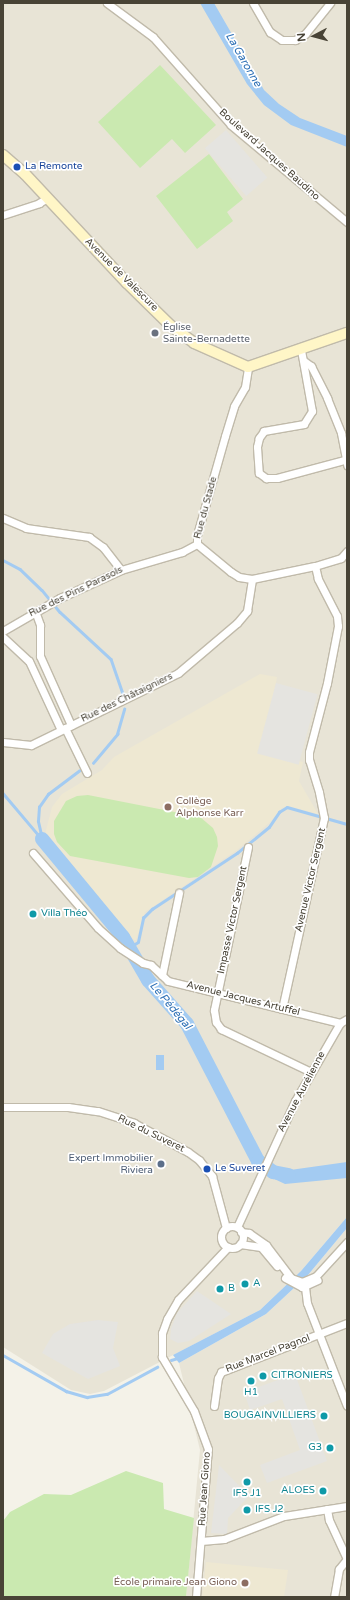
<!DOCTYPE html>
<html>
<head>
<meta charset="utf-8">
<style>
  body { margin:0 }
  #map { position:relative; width:350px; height:1600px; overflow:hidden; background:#f4f2e8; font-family:"Varela Round",sans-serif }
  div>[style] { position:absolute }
  .residential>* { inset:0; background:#e8e4d6 }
  .education>* { inset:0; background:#eee8d2 }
  .green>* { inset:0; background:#cae9b0 }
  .parking>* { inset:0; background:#e5e4e0; transform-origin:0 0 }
  .water>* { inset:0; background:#a3cbf2; transform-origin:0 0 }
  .stream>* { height:2.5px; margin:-1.25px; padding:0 1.25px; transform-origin:1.25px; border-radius:1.25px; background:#a3cbf2 }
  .river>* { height:14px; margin:-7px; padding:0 7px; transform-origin:7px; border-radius:7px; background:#a3cbf2 }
  .roads { filter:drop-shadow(1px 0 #c0baaa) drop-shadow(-1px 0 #c0baaa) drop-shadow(0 1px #c0baaa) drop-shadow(0 -1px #c0baaa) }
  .street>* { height:7px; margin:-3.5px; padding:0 3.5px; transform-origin:3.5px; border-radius:3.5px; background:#fff }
  .street>.ring { margin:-3.5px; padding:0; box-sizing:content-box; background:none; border:7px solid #fff; border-radius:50% }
  .secondary>* { height:10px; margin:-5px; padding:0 5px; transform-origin:5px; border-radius:5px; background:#fff6c7 }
  .dots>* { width:11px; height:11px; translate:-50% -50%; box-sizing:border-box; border:2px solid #fff; border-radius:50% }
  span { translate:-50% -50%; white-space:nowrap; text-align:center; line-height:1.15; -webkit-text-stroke:3.5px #fff; paint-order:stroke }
  .street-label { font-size:10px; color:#484336 }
  .transit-label { font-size:10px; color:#164399 }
  .left { translate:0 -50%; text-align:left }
  .worship-label { font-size:10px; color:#5b616d }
  .education-label { font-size:10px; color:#785e54 }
  .right { translate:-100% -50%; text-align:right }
  .culture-label { font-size:10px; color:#0d838f }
  .service-label { font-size:10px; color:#4e5e75 }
  .water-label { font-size:11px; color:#2d70b6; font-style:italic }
  .frame { position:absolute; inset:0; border:4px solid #484336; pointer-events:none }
  .north { position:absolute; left:294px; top:16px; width:40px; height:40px; -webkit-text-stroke:3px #fff; paint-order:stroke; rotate:264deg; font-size:11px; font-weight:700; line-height:16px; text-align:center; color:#484336 }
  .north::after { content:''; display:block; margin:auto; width:14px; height:18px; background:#484336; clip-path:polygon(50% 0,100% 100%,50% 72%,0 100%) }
</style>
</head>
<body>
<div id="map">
  <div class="residential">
    <div style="clip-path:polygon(3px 3px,347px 3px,347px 1217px,301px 1271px,260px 1310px,104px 1391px,90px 1394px,71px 1390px,3px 1347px)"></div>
    <div style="clip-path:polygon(347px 1228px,347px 1597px,186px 1597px,200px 1450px,179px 1363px,266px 1314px,308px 1275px)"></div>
  </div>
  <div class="education">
    <div style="clip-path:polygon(260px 674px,277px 677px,263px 754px,303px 762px,299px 781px,318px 814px,288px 806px,282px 808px,269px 823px,237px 850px,145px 912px,136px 940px,134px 940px,45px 834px,52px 807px,62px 794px,102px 770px,114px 757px)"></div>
    <div style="clip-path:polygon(206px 1562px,288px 1570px,284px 1597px,202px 1597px)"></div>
  </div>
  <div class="green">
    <div style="clip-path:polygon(160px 65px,216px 125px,185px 153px,172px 139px,140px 168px,98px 122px)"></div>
    <div style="clip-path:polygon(209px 154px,243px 199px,227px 212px,233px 221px,197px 249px,156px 196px)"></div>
    <div style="clip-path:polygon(88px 795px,200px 817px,213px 828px,217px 837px,218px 846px,211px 867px,198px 877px,189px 878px,70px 856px,57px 842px,54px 834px,54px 821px,66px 801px,77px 796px)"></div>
    <div style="clip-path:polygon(126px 1471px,163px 1483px,164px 1509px,194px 1518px,186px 1597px,3px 1597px,3px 1521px,10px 1512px,44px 1494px,71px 1495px)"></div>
  </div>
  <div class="parking">
    <div style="left:226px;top:130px;width:63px;height:28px;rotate:49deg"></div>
    <div style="left:276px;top:683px;width:43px;height:73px;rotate:15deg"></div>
    <div style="clip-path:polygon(197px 1291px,231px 1314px,189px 1341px,178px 1343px,170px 1339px,171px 1329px,177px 1313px)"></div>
    <div style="clip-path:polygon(98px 1320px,118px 1322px,113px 1348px,120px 1366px,88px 1379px,42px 1353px,53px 1334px,70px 1324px)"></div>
    <div style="clip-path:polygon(295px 1374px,327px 1461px,267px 1483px,260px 1465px,300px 1450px,282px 1399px,250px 1410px,244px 1392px)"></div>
    <div style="clip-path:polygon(219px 1465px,249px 1496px,228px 1518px,227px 1534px,211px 1533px)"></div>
  </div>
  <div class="water">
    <div style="clip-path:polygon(200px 3px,214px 3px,264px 90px,279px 104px,300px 118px,347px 136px,347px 147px,291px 125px,264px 105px,247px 84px)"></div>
    <div style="left:156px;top:1055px;width:8px;height:15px"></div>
    <div style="clip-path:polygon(347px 1162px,347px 1178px,285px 1184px,268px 1176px,273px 1167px,283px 1171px)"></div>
    <div style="clip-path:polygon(347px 1217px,347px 1228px,308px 1275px,266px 1314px,179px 1363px,173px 1355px,260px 1310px,301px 1271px)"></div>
  </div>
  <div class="stream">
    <div style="left:3px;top:560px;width:19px;rotate:28deg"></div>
    <div style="left:20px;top:569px;width:30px;rotate:44deg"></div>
    <div style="left:42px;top:590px;width:28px;rotate:51deg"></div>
    <div style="left:60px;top:612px;width:69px;rotate:42.7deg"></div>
    <div style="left:111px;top:659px;width:37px;rotate:71deg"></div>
    <div style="left:93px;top:763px;width:38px;rotate:-50deg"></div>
    <div style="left:117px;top:734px;width:26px;rotate:-74deg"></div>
    <div style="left:3px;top:793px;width:59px;rotate:49.8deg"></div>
    <div style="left:42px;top:839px;width:18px;rotate:-103deg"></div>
    <div style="left:38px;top:821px;width:14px;rotate:-86deg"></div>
    <div style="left:39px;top:807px;width:16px;rotate:-55deg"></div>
    <div style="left:48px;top:794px;width:39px;rotate:-37deg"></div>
    <div style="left:130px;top:947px;width:9px;rotate:-32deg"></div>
    <div style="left:138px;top:942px;width:25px;rotate:-78deg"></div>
    <div style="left:143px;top:918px;width:13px;rotate:-45deg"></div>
    <div style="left:152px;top:909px;width:102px;rotate:-33.4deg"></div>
    <div style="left:237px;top:853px;width:41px;rotate:-39.1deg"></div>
    <div style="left:269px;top:827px;width:18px;rotate:-56deg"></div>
    <div style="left:279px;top:812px;width:9px;rotate:-32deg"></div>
    <div style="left:287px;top:807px;width:62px;rotate:15.8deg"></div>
    <div style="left:3px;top:1355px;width:73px;rotate:29.7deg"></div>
    <div style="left:66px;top:1391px;width:22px;rotate:16deg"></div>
    <div style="left:87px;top:1397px;width:20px;rotate:-9deg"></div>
    <div style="left:107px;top:1394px;width:57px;rotate:-28.4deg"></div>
    <div style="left:171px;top:1360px;width:7px;rotate:-16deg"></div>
  </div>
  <div class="river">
    <div style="left:42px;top:839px;width:127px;rotate:50.4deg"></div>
    <div style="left:123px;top:937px;width:50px;rotate:59.8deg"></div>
    <div style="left:148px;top:980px;width:59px;rotate:48.4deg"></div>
    <div style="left:187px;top:1024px;width:154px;rotate:62.6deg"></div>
    <div style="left:258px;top:1161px;width:19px;rotate:36deg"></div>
    <div style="left:273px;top:1172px;width:16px;rotate:11deg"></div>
  </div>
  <div class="roads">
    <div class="street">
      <div style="left:107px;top:3px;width:57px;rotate:36.5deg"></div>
      <div style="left:153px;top:37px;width:118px;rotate:48.4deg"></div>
      <div style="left:231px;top:125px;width:151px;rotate:39.9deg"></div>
      <div style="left:253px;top:3px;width:34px;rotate:60deg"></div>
      <div style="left:270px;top:32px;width:14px;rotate:34deg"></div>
      <div style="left:282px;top:40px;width:13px"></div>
      <div style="left:295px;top:40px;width:12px;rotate:-31deg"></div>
      <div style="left:305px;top:34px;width:40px;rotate:-51deg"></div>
      <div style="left:3px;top:215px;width:38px;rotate:-18deg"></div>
      <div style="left:39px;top:203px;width:9px;rotate:-32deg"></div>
      <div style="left:301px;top:350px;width:62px;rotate:79.8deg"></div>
      <div style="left:312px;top:411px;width:15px;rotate:122deg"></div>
      <div style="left:304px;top:424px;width:41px;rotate:170.1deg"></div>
      <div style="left:264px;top:431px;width:9px;rotate:126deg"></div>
      <div style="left:259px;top:438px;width:9px;rotate:103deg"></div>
      <div style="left:257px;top:447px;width:26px;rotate:86deg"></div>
      <div style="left:259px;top:473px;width:9px;rotate:36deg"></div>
      <div style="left:266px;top:478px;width:11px"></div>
      <div style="left:277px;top:478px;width:69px;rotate:-15deg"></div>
      <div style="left:304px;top:361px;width:9px;rotate:36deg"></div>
      <div style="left:311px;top:366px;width:36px;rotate:63deg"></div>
      <div style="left:327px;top:398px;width:38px;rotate:68deg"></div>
      <div style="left:341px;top:433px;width:33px;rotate:79deg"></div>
      <div style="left:3px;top:518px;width:25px;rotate:23deg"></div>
      <div style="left:26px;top:528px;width:64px;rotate:8.1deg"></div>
      <div style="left:89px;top:537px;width:17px;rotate:36deg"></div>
      <div style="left:103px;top:547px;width:29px;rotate:52deg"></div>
      <div style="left:197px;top:544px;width:9px;rotate:-90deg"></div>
      <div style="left:197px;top:535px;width:103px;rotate:-74.2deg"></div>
      <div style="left:225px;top:436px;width:31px;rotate:-73deg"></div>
      <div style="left:234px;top:406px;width:22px;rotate:-60deg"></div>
      <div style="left:245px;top:387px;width:20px;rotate:-81deg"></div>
      <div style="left:197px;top:544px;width:44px;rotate:39.5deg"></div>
      <div style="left:231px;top:572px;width:9px;rotate:32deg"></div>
      <div style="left:239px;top:577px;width:13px;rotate:9deg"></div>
      <div style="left:252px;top:579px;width:64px;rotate:-11.7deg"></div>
      <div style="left:315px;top:566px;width:27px;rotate:-17deg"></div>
      <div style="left:341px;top:558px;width:9px;rotate:-49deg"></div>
      <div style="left:35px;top:611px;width:15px;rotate:70deg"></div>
      <div style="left:40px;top:625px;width:31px;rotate:90deg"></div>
      <div style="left:40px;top:656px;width:76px;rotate:65.8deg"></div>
      <div style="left:3px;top:631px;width:66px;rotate:-30.1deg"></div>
      <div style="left:60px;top:598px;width:67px;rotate:-24.7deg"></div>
      <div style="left:121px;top:570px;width:64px;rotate:-16.4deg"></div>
      <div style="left:182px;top:552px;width:17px;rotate:-28deg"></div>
      <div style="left:3px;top:637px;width:35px;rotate:43deg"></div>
      <div style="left:29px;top:661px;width:76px;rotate:65.1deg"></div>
      <div style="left:65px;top:728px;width:50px;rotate:63.9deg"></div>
      <div style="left:3px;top:742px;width:28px;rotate:6deg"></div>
      <div style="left:31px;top:745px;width:164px;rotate:-26.1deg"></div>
      <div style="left:178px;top:673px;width:77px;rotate:-40.3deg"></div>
      <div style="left:237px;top:623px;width:16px;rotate:-50deg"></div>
      <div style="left:247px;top:611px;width:32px;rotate:-81deg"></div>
      <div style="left:248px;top:847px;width:167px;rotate:101.8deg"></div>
      <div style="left:214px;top:1010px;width:12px;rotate:81deg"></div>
      <div style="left:216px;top:1022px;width:9px;rotate:54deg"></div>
      <div style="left:221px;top:1029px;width:100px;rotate:25.5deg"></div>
      <div style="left:33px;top:853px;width:99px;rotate:49.1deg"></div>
      <div style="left:98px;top:928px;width:30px;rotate:42deg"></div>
      <div style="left:120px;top:948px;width:27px;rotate:33deg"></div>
      <div style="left:143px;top:963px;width:8px;rotate:14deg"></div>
      <div style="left:151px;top:965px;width:23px;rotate:43deg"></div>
      <div style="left:168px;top:981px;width:177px;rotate:13.7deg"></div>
      <div style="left:162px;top:975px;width:84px;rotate:-78.3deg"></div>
      <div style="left:282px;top:1009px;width:196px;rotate:-77.6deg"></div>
      <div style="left:324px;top:818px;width:26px;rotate:-101deg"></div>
      <div style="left:319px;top:792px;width:34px;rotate:-107deg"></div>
      <div style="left:309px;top:760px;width:8px;rotate:-90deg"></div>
      <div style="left:309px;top:752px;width:71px;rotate:-75.4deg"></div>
      <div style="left:327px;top:683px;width:58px;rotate:-79.1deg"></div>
      <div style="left:338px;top:626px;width:10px;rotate:-96deg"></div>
      <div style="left:337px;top:616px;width:42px;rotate:-117.2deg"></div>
      <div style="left:318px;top:579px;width:13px;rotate:-103deg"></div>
      <div style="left:3px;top:1107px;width:65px"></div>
      <div style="left:68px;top:1107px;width:30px;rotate:8deg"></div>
      <div style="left:98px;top:1111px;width:38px;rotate:18deg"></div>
      <div style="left:134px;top:1123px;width:61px;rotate:28.2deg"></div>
      <div style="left:188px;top:1152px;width:14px;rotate:36deg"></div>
      <div style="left:199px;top:1160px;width:21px;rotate:51deg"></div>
      <div style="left:212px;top:1176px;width:54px;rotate:74.9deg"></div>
      <div class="ring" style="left:221px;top:1226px;width:15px;height:15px"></div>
      <div style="left:237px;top:1227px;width:139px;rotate:-65.3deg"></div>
      <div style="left:295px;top:1101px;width:90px;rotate:-60deg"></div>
      <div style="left:340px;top:1023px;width:8px;rotate:-30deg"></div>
      <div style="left:241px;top:1232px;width:8px;rotate:7deg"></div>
      <div style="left:249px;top:1233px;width:21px;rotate:35deg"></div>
      <div style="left:266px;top:1245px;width:41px;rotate:52.9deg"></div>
      <div style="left:291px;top:1278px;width:12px;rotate:20deg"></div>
      <div style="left:302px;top:1282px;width:15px;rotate:-23deg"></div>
      <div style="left:316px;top:1276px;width:46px;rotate:-47.6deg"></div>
      <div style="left:240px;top:1244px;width:21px;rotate:8deg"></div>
      <div style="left:261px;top:1247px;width:25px;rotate:50deg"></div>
      <div style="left:285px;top:1278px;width:19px;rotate:28deg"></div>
      <div style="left:302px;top:1287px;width:17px;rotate:-24deg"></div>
      <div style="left:305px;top:1287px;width:16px;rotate:83deg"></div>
      <div style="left:307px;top:1303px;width:110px;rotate:68.8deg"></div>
      <div style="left:214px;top:1406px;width:28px;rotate:-82deg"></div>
      <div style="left:218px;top:1378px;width:7px;rotate:-63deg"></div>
      <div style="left:221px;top:1372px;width:135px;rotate:-21.3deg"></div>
      <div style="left:327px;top:1509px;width:11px;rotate:80deg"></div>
      <div style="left:329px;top:1520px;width:43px;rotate:65.2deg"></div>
      <div style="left:347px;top:1559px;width:13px;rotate:129deg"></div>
      <div style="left:339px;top:1569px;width:28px;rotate:100deg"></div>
      <div style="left:201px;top:1541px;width:23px;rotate:-5deg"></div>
      <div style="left:224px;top:1539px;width:64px;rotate:-21deg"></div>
      <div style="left:284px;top:1516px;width:64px;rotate:-9deg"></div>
      <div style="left:196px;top:1597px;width:148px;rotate:-85.4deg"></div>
      <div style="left:208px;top:1449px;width:40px;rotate:-110.2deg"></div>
      <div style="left:194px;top:1411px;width:63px;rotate:-120.7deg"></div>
      <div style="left:162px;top:1357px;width:24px;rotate:-90deg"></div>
      <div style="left:162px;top:1333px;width:15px;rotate:-70deg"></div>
      <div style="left:167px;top:1319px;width:22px;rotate:-60deg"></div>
      <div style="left:178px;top:1300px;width:73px;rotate:-46.7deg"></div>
    </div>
    <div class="secondary">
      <div style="left:3px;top:155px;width:29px;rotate:41deg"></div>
      <div style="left:25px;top:174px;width:149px;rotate:46.9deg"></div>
      <div style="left:127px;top:283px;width:62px;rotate:44.3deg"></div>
      <div style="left:171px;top:326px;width:29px;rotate:36deg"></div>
      <div style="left:194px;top:343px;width:59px;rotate:24deg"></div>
      <div style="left:248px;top:367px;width:105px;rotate:-19deg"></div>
    </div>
  </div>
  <div class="dots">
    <div style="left:17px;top:167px;background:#1a4fb4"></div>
    <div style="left:155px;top:333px;background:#6b7280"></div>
    <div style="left:168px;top:807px;background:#8d6e63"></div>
    <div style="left:33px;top:914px;background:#0f9aa8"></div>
    <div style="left:161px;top:1164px;background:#5c6f8a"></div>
    <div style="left:207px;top:1169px;background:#1a4fb4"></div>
    <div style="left:245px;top:1284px;background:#0f9aa8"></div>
    <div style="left:220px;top:1289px;background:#0f9aa8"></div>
    <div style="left:263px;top:1376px;background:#0f9aa8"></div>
    <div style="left:251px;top:1381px;background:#0f9aa8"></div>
    <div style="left:324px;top:1416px;background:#0f9aa8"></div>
    <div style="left:330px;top:1448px;background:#0f9aa8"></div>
    <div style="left:247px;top:1482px;background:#0f9aa8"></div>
    <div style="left:323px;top:1491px;background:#0f9aa8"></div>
    <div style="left:247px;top:1510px;background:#0f9aa8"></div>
    <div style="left:245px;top:1583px;background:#8d6e63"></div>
  </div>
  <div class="street-label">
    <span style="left:269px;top:155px;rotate:42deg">Boulevard Jacques Baudino</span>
    <span style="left:121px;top:275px;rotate:45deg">Avenue de Valescure</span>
    <span style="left:206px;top:508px;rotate:-75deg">Rue du Stade</span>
    <span style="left:76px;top:592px;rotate:-26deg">Rue des Pins Parasols</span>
    <span style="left:127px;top:698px;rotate:-26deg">Rue des Châtaigniers</span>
    <span style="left:311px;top:880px;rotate:-77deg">Avenue Victor Sergent</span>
    <span style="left:233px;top:920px;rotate:-78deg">Impasse Victor Sergent</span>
    <span style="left:243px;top:999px;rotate:14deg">Avenue Jacques Artuffel</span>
    <span style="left:302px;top:1092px;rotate:-62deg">Avenue Aurélienne</span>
    <span style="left:151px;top:1134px;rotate:26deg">Rue du Suveret</span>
    <span style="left:268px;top:1354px;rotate:-21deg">Rue Marcel Pagnol</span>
    <span style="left:205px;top:1489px;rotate:-86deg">Rue Jean Giono</span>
  </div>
  <div class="transit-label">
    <span class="left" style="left:25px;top:167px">La Remonte</span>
    <span class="left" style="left:215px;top:1169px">Le Suveret</span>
  </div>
  <div class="worship-label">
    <span class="left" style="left:163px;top:333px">Église<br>Sainte-Bernadette</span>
  </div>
  <div class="education-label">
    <span class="left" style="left:176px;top:807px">Collège<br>Alphonse Karr</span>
    <span class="right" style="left:237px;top:1583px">École primaire Jean Giono</span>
  </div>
  <div class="culture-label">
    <span class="left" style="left:41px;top:914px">Villa Théo</span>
    <span class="left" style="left:253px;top:1284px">A</span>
    <span class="left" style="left:228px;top:1289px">B</span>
    <span class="left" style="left:271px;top:1376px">CITRONIERS</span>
    <span style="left:251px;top:1393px">H1</span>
    <span class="right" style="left:316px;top:1416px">BOUGAINVILLIERS</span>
    <span class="right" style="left:322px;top:1448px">G3</span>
    <span class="right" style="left:315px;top:1491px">ALOES</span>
    <span style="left:247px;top:1494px">IFS J1</span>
    <span class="left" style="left:255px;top:1510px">IFS J2</span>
  </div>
  <div class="service-label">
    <span class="right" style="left:153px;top:1164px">Expert Immobilier<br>Riviera</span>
  </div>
  <div class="water-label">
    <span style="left:243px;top:60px;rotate:60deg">La Garonne</span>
    <span style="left:170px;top:1006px;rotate:50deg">Le Pédégal</span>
  </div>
  <div class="frame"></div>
  <div class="north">N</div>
</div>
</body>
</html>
